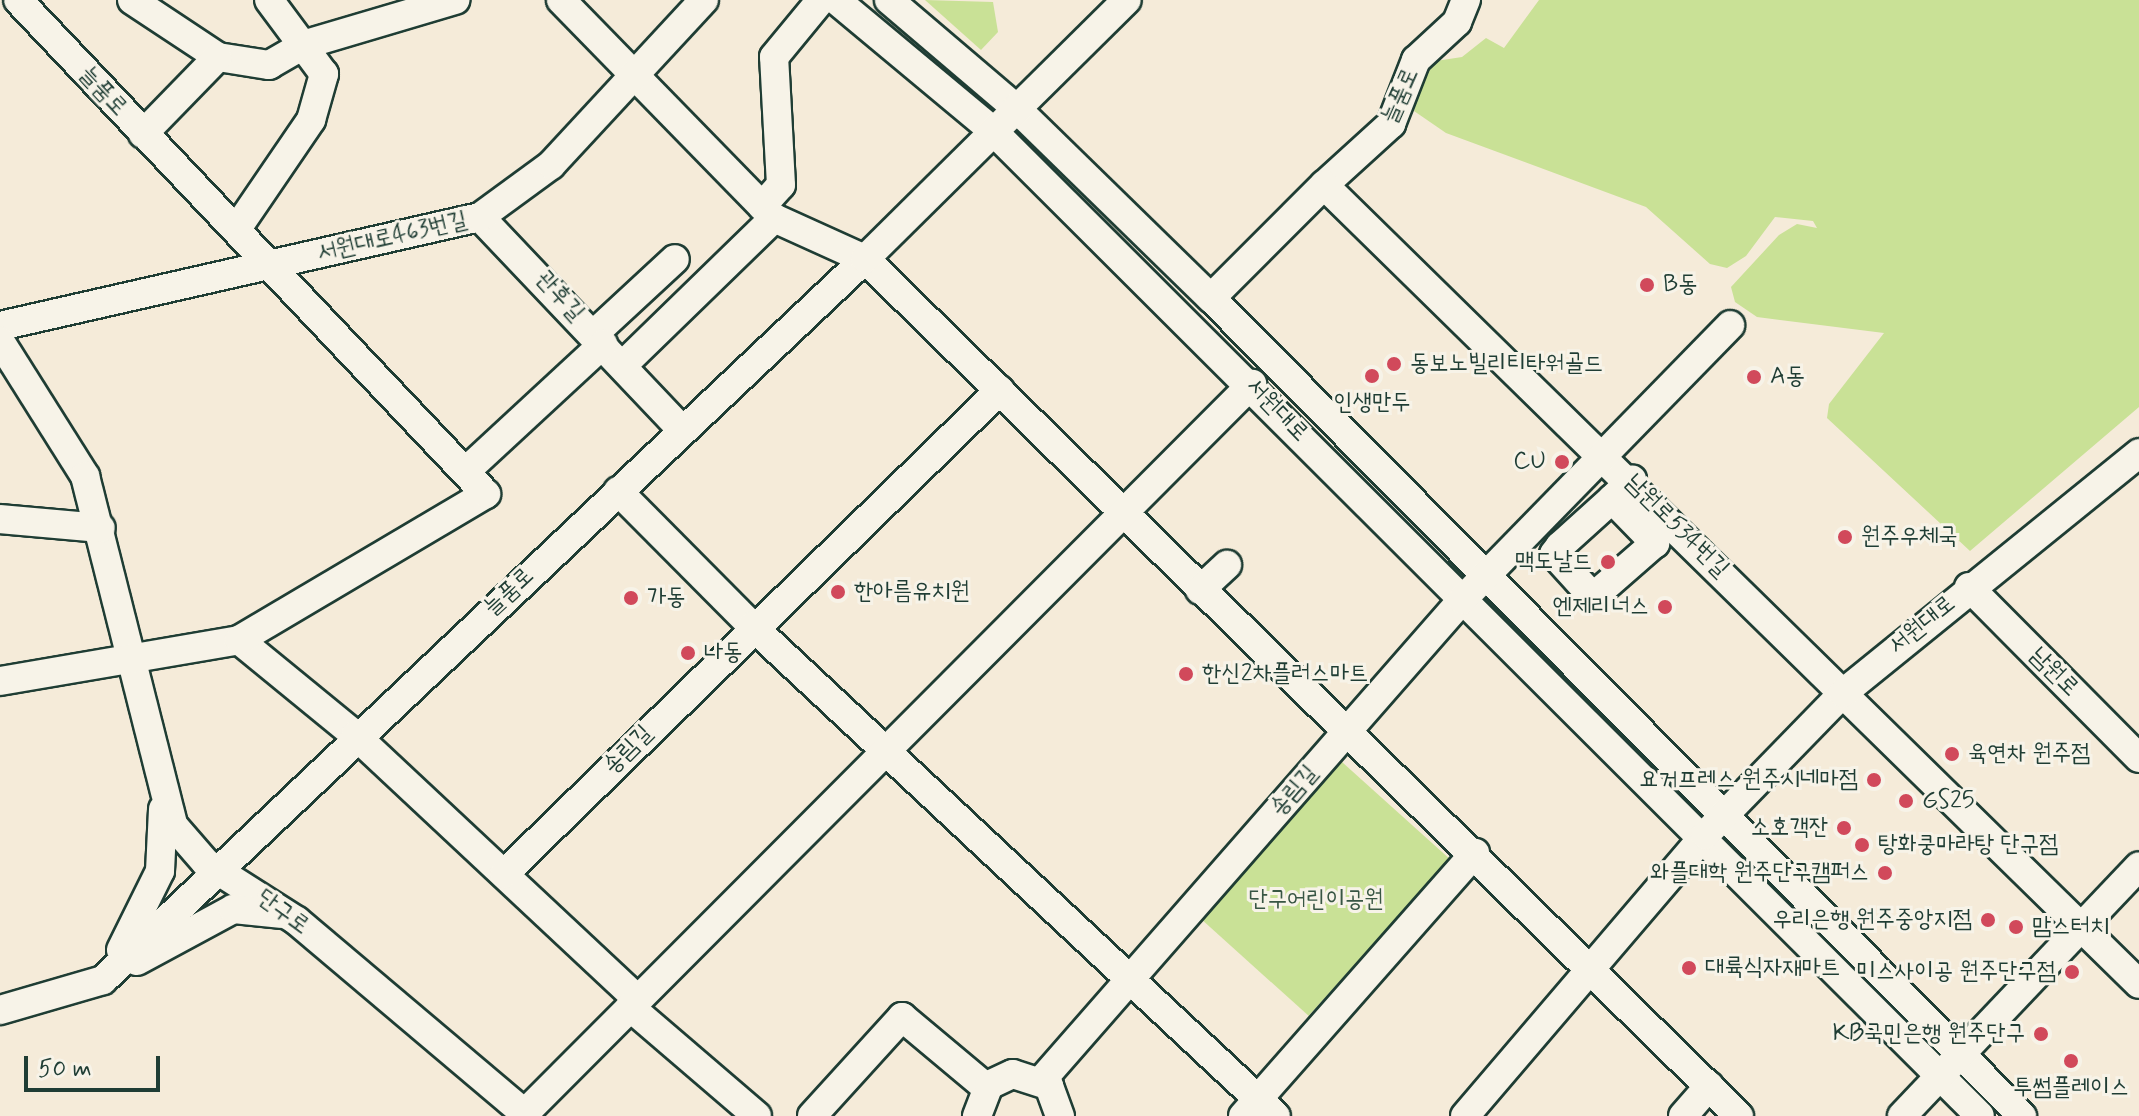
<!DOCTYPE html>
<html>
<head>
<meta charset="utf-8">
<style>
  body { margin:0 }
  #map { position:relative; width:2139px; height:1116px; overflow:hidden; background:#f5ebd9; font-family:Mynerve,"Poor Story",sans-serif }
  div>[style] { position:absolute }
  .green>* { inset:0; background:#c9e196; transform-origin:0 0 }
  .roads { filter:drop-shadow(2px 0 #1f3d34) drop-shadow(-2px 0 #1f3d34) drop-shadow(0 2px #1f3d34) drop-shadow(0 -2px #1f3d34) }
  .minor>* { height:28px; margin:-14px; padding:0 14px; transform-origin:14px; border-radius:14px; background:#f7f3e8 }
  .dots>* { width:22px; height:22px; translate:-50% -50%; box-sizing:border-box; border:4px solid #f7f3e8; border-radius:50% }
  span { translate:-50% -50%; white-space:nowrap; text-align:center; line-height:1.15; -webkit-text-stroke:6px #f7f3e8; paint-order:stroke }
  .street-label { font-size:24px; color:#1f3d34 }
  .poi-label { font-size:24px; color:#1f3d34 }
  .left { translate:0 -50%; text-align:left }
  .right { translate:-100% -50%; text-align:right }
  .park-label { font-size:24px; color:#385643 }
  .scale { position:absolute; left:24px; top:1056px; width:136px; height:36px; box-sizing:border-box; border:4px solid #1f3d34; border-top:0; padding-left:10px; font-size:24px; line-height:28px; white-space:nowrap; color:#1f3d34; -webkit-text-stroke:6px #f7f3e8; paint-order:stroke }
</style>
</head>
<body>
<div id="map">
  <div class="green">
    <div style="clip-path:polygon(925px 0,993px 2px,998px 32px,981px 50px)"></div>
    <div style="clip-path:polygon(1539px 0,2139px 0,2139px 407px,1970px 551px,1827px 418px,1829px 404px,1884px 333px,1757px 317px,1735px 302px,1731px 287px,1779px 235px,1797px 224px,1817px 228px,1813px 221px,1775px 217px,1746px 256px,1727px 268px,1710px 264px,1646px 207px,1446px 133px,1414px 111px,1420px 80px,1436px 61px,1462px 57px,1486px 38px,1504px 48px)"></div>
    <div style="left:1342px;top:762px;width:145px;height:211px;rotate:42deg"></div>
  </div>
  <div class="roads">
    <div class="minor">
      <div style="left:132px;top:0;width:103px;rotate:33.5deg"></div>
      <div style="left:218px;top:57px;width:52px;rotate:8.9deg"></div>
      <div style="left:269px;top:65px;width:39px;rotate:-30deg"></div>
      <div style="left:303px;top:45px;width:159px;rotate:-16.5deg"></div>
      <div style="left:561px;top:0;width:305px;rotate:45.7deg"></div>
      <div style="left:774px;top:218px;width:100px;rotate:24.3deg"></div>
      <div style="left:865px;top:259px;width:1224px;rotate:44.44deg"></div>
      <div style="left:836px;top:0;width:204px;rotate:39.8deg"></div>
      <div style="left:993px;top:131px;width:1394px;rotate:44.94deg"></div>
      <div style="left:889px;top:0;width:167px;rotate:40.4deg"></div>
      <div style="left:1016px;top:108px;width:272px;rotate:44.3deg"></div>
      <div style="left:1211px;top:298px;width:1152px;rotate:45.25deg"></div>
      <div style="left:143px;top:134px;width:107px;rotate:-45.8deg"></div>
      <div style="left:1324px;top:185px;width:91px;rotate:-42.3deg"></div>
      <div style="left:1391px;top:124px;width:69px;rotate:-68.7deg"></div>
      <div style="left:1416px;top:60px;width:56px;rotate:-42.8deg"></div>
      <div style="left:1457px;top:22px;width:24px;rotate:-68deg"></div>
      <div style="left:762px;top:206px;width:28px;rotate:-48deg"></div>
      <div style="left:781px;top:185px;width:128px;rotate:-93.1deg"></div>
      <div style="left:774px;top:57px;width:74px;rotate:-50.5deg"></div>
      <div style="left:480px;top:217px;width:292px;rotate:46.5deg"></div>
      <div style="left:238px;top:227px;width:130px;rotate:-55.7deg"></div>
      <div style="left:311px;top:120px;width:48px;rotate:-74.2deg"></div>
      <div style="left:324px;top:74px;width:92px;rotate:-126.6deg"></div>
      <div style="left:1211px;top:298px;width:160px;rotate:-45deg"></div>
      <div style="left:1324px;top:185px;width:1141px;rotate:44.43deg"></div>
      <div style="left:0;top:326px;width:492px;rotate:-12.8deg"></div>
      <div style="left:480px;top:217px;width:88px;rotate:-36.2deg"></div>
      <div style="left:551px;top:165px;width:225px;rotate:-47.2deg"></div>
      <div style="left:594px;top:334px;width:110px;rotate:-42.8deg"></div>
      <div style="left:0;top:341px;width:160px;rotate:57.8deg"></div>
      <div style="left:85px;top:476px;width:360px;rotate:75.8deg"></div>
      <div style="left:173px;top:825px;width:50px;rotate:49deg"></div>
      <div style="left:206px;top:863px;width:108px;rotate:32.5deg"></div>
      <div style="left:297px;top:921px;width:302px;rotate:40.2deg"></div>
      <div style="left:623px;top:365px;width:211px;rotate:-44.2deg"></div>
      <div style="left:466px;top:471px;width:187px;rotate:-42.8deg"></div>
      <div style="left:618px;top:491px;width:190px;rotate:45.2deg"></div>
      <div style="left:752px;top:626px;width:717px;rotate:43.08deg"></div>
      <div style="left:1612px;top:499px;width:62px;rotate:45.7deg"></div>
      <div style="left:1655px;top:543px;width:82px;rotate:138.9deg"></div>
      <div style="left:1593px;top:597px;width:58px;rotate:-132.2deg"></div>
      <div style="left:1554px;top:554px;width:10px;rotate:-53deg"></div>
      <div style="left:1560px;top:546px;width:70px;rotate:-42.1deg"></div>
      <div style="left:1612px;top:499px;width:28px;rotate:-44deg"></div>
      <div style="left:0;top:519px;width:101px;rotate:5.1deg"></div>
      <div style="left:1969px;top:587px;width:241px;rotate:45.2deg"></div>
      <div style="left:1200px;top:590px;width:37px;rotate:-43deg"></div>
      <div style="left:239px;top:640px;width:150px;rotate:39.3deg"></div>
      <div style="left:355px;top:735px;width:386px;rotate:43.1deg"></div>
      <div style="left:0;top:681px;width:242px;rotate:-9.7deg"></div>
      <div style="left:239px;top:640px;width:287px;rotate:-30.6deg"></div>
      <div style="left:486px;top:494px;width:680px;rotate:-133.45deg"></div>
      <div style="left:504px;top:874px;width:693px;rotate:-44.3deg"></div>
      <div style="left:121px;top:950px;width:88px;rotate:-63.7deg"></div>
      <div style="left:160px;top:871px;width:62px;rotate:-87.2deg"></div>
      <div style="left:137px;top:961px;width:109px;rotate:-28.4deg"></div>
      <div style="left:233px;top:909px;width:48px;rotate:5.9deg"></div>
      <div style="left:630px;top:1007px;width:167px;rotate:40.6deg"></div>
      <div style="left:0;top:1010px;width:107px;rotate:-16.2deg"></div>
      <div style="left:103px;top:980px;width:1049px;rotate:-43.42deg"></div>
      <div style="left:865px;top:259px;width:368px;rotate:-44.7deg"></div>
      <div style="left:1041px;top:1081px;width:639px;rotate:-48.81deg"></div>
      <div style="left:1462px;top:600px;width:384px;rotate:-45.7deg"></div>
      <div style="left:525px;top:1113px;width:1030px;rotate:-45.08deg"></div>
      <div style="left:812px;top:1116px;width:134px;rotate:-47.7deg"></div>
      <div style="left:902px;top:1017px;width:111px;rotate:39.9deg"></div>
      <div style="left:977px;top:1116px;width:33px;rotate:-69deg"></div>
      <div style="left:989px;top:1085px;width:26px;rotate:-25deg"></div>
      <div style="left:1013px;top:1074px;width:38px;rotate:18deg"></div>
      <div style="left:1049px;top:1086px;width:32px;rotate:70deg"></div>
      <div style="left:1243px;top:1116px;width:351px;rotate:-48.6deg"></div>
      <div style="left:1465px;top:1116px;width:370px;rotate:-49.5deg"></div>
      <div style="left:1705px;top:835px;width:198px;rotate:-45.8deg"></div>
      <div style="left:1843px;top:693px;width:381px;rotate:-39deg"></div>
      <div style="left:1683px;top:1116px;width:40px;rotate:-49deg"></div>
      <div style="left:1902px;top:1116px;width:344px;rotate:-46.5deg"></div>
    </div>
  </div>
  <div class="dots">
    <div style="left:1647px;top:285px;background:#d1495b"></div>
    <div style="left:1394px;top:364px;background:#d1495b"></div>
    <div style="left:1372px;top:376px;background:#d1495b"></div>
    <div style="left:1754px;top:377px;background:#d1495b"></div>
    <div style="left:1562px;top:462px;background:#d1495b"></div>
    <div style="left:1845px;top:537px;background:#d1495b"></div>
    <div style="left:1608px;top:562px;background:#d1495b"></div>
    <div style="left:838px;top:592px;background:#d1495b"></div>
    <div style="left:631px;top:598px;background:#d1495b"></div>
    <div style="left:1665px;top:607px;background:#d1495b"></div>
    <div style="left:688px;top:653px;background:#d1495b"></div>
    <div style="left:1186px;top:674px;background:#d1495b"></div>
    <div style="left:1952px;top:754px;background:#d1495b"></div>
    <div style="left:1874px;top:780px;background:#d1495b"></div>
    <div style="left:1906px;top:801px;background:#d1495b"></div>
    <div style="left:1844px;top:828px;background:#d1495b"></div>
    <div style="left:1862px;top:845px;background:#d1495b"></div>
    <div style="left:1885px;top:873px;background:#d1495b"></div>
    <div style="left:1988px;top:920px;background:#d1495b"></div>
    <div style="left:2016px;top:927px;background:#d1495b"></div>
    <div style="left:1689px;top:968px;background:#d1495b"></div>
    <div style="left:2072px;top:972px;background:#d1495b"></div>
    <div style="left:2041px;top:1034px;background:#d1495b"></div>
    <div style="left:2071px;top:1061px;background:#d1495b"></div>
  </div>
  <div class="street-label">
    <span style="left:103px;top:91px;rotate:47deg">늘품로</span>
    <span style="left:1400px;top:96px;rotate:-66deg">늘품로</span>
    <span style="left:392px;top:237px;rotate:-13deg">서원대로463번길</span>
    <span style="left:560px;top:296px;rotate:48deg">관후길</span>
    <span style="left:1277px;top:410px;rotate:46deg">서원대로</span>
    <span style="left:1677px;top:526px;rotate:45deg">남원로534번길</span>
    <span style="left:509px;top:592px;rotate:-43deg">늘품로</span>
    <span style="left:1922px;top:625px;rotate:-39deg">서원대로</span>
    <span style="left:2054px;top:672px;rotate:45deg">남원로</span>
    <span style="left:628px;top:750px;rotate:-45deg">송림길</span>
    <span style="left:1294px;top:791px;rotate:-49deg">송림길</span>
    <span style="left:283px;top:912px;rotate:36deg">단구로</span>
  </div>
  <div class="poi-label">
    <span class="left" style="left:1663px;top:285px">B동</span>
    <span class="left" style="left:1410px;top:364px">동보노빌리티타워골드</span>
    <span class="left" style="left:1770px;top:377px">A동</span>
    <span style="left:1372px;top:403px">인생만두</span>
    <span class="right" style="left:1546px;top:462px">CU</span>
    <span class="left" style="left:1861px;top:537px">원주우체국</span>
    <span class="right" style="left:1592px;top:562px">맥도날드</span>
    <span class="left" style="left:854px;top:592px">한아름유치원</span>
    <span class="left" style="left:647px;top:598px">가동</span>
    <span class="right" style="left:1649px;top:607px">엔제리너스</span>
    <span class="left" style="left:704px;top:653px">나동</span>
    <span class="left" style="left:1202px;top:674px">한신2차플러스마트</span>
    <span class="left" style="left:1968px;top:754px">육연차 원주점</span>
    <span class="right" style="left:1858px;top:780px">요거프레스 원주시네마점</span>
    <span class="left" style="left:1922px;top:801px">GS25</span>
    <span class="right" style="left:1828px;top:828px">소호객잔</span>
    <span class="left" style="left:1878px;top:845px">탕화쿵마라탕 단구점</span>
    <span class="right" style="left:1869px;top:873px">와플대학 원주단구캠퍼스</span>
    <span class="right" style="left:1972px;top:920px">우리은행 원주중앙지점</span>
    <span class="left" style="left:2032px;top:927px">맘스터치</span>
    <span class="left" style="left:1705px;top:968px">대륙식자재마트</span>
    <span class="right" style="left:2056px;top:972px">미스사이공 원주단구점</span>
    <span class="right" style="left:2025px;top:1034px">KB국민은행 원주단구</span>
    <span style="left:2071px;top:1088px">투썸플레이스</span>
  </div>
  <div class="park-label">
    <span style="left:1316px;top:900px">단구어린이공원</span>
  </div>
  <div class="scale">50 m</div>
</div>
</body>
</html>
